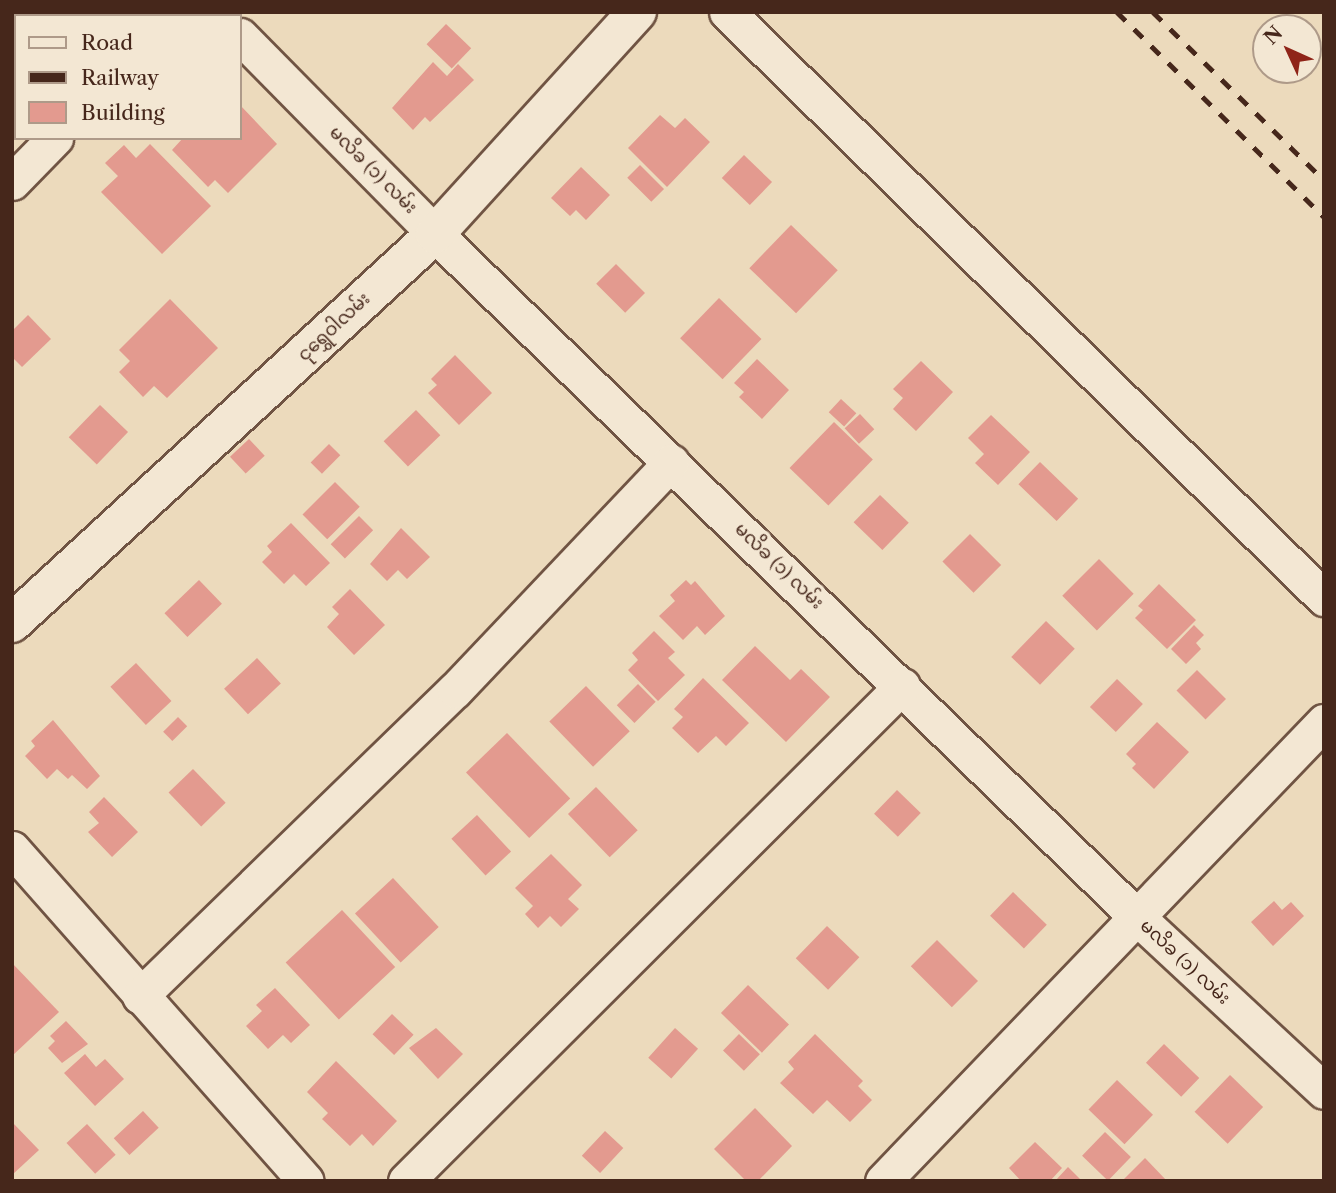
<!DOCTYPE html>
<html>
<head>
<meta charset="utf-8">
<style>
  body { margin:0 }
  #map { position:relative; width:1336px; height:1193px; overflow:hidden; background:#ecdabc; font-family:"Libre Caslon Text","Noto Sans Myanmar",serif }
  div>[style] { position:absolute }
  .building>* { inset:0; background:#e39a8f; transform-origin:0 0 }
  .roads { filter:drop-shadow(2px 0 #705443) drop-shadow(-2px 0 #705443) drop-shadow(0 2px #705443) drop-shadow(0 -2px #705443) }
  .minor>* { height:35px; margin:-17.5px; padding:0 17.5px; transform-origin:17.5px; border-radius:17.5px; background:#f3e7d3 }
  .tertiary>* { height:38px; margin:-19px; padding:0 19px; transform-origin:19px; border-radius:19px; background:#f3e7d3 }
  .rail>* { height:5px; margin-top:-2.5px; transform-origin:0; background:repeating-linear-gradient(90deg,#46271b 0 12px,transparent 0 24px) }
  span { translate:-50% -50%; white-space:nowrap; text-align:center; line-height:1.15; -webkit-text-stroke:7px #f3e7d3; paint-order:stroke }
  .street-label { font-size:18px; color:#46271b }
  .frame { position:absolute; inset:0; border:14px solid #46271b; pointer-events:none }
  .legend { position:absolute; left:14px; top:14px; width:228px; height:126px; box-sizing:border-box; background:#f3e7d3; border:2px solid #ae9a89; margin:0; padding:9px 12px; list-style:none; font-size:21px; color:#46271b }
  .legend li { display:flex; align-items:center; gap:14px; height:35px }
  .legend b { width:35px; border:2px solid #ae9a89 }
  .north { position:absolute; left:1252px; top:14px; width:70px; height:70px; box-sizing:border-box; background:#f3e7d3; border:2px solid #ae9a89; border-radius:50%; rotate:315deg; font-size:19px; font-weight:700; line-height:28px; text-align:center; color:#46271b }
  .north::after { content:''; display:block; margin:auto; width:24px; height:32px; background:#8f2418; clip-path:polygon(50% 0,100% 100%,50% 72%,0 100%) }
</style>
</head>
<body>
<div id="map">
  <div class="building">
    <div style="clip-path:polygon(13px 12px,50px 12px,47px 16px)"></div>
    <div style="left:446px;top:24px;width:35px;height:28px;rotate:44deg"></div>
    <div style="clip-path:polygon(433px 62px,447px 76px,458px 64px,474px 80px,430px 122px,425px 117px,413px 130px,392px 108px)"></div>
    <div style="clip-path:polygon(240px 105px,277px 144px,228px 193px,215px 180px,208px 187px,172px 150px,183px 138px,240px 138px)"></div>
    <div style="clip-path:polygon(660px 115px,675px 128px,685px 118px,710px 142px,667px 187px,628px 148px)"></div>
    <div style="clip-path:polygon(150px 144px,211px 206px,162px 254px,101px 192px,118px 176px,105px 163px,124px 145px,136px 158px)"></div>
    <div style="left:744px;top:155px;width:39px;height:32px;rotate:44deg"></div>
    <div style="left:640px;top:165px;width:34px;height:18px;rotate:45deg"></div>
    <div style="clip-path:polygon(581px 167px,610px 195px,586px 220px,576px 210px,570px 216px,551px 198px)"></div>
    <div style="left:791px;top:225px;width:65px;height:60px;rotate:44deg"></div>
    <div style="left:616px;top:264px;width:41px;height:28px;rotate:45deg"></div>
    <div style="left:719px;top:298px;width:59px;height:56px;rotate:44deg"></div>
    <div style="clip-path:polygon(170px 299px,218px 348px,167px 398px,154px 386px,143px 397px,119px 372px,130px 361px,119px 350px)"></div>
    <div style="clip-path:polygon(28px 315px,51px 339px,22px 367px,12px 357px,12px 331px)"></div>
    <div style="clip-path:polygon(455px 355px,492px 393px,459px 425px,428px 393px,437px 385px,431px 379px)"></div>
    <div style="clip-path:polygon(757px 359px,789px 390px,762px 419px,739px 397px,744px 392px,734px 383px)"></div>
    <div style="clip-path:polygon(921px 361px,953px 392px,916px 431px,893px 409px,903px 398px,893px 389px)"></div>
    <div style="left:841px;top:399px;width:21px;height:18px;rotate:43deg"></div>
    <div style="left:100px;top:405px;width:39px;height:45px;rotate:44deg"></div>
    <div style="left:416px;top:410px;width:35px;height:45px;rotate:46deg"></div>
    <div style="left:860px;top:414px;width:21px;height:21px;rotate:47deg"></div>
    <div style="clip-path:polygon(991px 415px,1030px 452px,998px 485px,975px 463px,984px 454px,968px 438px)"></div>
    <div style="left:834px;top:422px;width:54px;height:64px;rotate:44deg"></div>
    <div style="left:249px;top:439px;width:23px;height:26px;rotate:47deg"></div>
    <div style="left:329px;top:444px;width:16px;height:26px;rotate:45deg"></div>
    <div style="left:1040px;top:462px;width:53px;height:31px;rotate:44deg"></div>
    <div style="left:335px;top:482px;width:35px;height:46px;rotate:45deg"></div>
    <div style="left:880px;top:495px;width:40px;height:38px;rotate:44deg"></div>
    <div style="left:359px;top:516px;width:20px;height:40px;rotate:45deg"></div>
    <div style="clip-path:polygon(291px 523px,330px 563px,306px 586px,294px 574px,284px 584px,262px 562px,272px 552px,267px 546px)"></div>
    <div style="clip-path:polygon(401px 528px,430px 557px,407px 579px,398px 570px,387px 581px,370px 564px)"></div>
    <div style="left:970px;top:534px;width:44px;height:39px;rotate:45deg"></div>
    <div style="left:1099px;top:559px;width:49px;height:52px;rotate:45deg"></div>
    <div style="left:199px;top:580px;width:33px;height:48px;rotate:46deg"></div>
    <div style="clip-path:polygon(686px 580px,691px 585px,695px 581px,725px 616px,705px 635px,697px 626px,683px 640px,659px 616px,675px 601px,670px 595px)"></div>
    <div style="clip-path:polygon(1159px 584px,1196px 620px,1167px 649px,1135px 618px,1143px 610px,1138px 606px)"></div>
    <div style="clip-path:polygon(350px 589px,385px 625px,354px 655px,327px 627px,339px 614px,332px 607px)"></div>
    <div style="left:1046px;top:621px;width:40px;height:50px;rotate:44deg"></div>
    <div style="clip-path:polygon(1194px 625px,1204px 635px,1196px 643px,1201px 649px,1186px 664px,1171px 649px)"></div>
    <div style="clip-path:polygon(654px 631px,675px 652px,668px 658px,685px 675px,658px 701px,628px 670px,638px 660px,632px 653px)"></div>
    <div style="clip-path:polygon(755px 646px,790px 680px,801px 669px,830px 697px,786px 742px,722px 680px)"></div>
    <div style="left:257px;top:658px;width:35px;height:45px;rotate:47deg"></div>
    <div style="left:136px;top:663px;width:52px;height:35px;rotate:47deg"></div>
    <div style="left:1197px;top:670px;width:41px;height:29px;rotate:45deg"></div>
    <div style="clip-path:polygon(703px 678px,749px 723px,726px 746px,716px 736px,698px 753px,672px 728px,683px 717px,674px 709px)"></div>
    <div style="left:1117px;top:679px;width:36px;height:39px;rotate:44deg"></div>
    <div style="left:638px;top:684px;width:25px;height:30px;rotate:45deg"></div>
    <div style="left:586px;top:686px;width:63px;height:51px;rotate:46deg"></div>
    <div style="left:178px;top:717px;width:13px;height:21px;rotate:45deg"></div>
    <div style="clip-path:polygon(53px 720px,100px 776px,87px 789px,72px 775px,68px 779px,57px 769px,47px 779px,25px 756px,35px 746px,31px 741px)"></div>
    <div style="clip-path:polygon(1157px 722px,1189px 752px,1154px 789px,1132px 768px,1136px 764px,1126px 754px)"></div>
    <div style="left:507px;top:733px;width:91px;height:57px;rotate:46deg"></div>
    <div style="left:193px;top:769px;width:47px;height:34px;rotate:46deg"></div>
    <div style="left:596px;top:787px;width:60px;height:39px;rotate:46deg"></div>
    <div style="left:897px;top:790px;width:33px;height:33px;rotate:44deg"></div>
    <div style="clip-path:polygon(104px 797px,138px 832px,112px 857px,88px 832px,99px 823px,89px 812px)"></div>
    <div style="left:477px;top:815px;width:50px;height:35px;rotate:47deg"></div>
    <div style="clip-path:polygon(551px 854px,582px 885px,568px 899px,579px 909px,561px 927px,550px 916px,538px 928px,525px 914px,533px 906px,515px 888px)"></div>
    <div style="left:393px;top:878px;width:67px;height:52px;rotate:47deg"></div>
    <div style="left:1013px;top:892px;width:47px;height:33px;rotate:44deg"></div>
    <div style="clip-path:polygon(1274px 901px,1282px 910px,1291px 902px,1304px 916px,1273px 946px,1251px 922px)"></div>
    <div style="left:342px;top:910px;width:78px;height:77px;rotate:47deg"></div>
    <div style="left:827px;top:926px;width:45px;height:45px;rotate:44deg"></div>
    <div style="left:937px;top:940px;width:58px;height:37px;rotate:45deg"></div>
    <div style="clip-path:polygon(12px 963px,59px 1012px,12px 1056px)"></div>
    <div style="left:748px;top:985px;width:57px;height:39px;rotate:44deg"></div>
    <div style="clip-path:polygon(275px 988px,310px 1025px,291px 1043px,283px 1035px,268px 1049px,246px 1026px,262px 1011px,256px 1005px)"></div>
    <div style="left:392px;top:1014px;width:30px;height:28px;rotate:44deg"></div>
    <div style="clip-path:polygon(66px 1021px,88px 1044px,62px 1063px,48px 1048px,55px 1041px,50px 1036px)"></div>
    <div style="clip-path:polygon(436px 1028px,463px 1054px,438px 1079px,409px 1048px)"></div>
    <div style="left:675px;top:1028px;width:31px;height:40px;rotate:42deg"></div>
    <div style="left:739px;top:1034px;width:29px;height:23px;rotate:44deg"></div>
    <div style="clip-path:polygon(815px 1034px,863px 1081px,858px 1086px,872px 1100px,850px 1122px,827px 1100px,813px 1114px,780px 1083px,794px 1069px,788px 1062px)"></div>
    <div style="left:1164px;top:1044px;width:49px;height:26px;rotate:44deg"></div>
    <div style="clip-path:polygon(85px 1054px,96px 1067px,105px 1059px,124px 1079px,95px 1106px,64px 1073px)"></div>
    <div style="clip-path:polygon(336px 1061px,397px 1121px,373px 1146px,362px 1134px,350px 1146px,322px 1119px,328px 1113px,307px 1092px)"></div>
    <div style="left:1230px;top:1075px;width:46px;height:51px;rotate:44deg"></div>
    <div style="left:1117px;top:1080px;width:50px;height:41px;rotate:44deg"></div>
    <div style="clip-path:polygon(755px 1108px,792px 1146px,758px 1181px,746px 1181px,714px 1149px)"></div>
    <div style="left:143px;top:1111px;width:23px;height:40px;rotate:47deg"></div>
    <div style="clip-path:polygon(12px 1122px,39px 1150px,12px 1175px)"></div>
    <div style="left:87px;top:1124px;width:42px;height:28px;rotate:47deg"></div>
    <div style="left:605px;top:1131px;width:25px;height:34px;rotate:43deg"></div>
    <div style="left:1105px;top:1132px;width:36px;height:33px;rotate:44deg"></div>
    <div style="clip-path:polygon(1035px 1142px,1062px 1168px,1050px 1181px,1021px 1181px,1009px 1168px)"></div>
    <div style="clip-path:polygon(1145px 1158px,1167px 1181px,1123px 1180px)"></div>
    <div style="clip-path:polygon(1068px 1167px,1082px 1181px,1055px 1181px)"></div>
  </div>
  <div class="roads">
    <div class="minor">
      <div style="left:217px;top:12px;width:5px;rotate:53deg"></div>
      <div style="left:727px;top:12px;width:837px;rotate:44.47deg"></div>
      <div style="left:176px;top:16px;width:5px;rotate:-53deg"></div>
      <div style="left:240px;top:36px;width:278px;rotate:45.4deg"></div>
      <div style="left:435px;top:234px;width:981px;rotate:44.22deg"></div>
      <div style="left:1138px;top:918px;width:254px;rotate:42.9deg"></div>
      <div style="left:12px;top:182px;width:62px;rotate:-45.7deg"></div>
      <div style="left:12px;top:849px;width:443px;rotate:48.5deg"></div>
      <div style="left:140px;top:996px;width:439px;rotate:-44.2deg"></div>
      <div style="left:455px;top:690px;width:314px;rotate:-46.5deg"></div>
      <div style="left:406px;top:1181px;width:701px;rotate:-44.94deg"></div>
      <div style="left:883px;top:1181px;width:637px;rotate:-46.15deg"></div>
    </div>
    <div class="tertiary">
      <div style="left:12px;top:623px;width:575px;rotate:-42.6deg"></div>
      <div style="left:435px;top:234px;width:300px;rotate:-47.7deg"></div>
    </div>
  </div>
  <div class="rail">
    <div style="left:1117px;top:12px;width:291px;rotate:44.7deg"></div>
    <div style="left:1153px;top:12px;width:240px;rotate:44.5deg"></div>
  </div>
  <div class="street-label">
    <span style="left:373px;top:170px;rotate:45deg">မလိခ (၁) လမ်း</span>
    <span style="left:334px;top:327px;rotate:-43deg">ငုရွှေဝါလမ်း</span>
    <span style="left:779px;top:566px;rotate:44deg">မလိခ (၁) လမ်း</span>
    <span style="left:1185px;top:962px;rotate:43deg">မလိခ (၁) လမ်း</span>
  </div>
  <div class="frame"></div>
  <ul class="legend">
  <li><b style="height:9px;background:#f3e7d3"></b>Road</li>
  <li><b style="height:9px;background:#46271b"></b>Railway</li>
  <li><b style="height:19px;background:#e39a8f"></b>Building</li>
  </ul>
  <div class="north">N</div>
</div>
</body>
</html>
